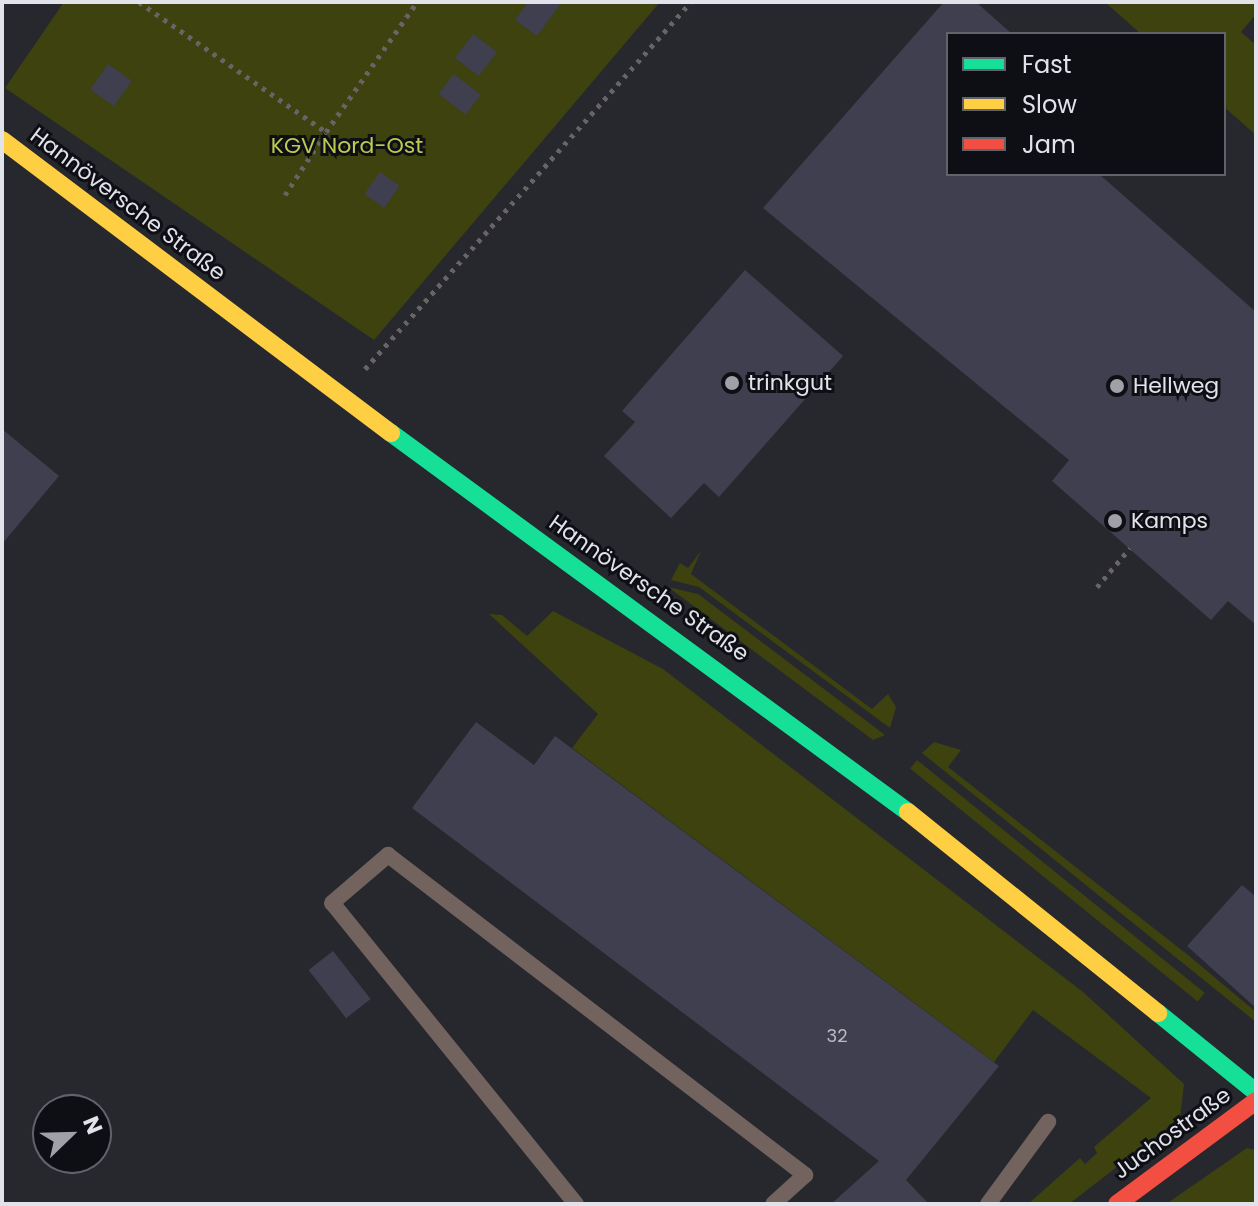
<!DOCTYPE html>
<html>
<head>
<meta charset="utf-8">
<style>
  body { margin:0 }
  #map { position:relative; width:1258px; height:1206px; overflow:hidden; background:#27282e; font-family:Poppins,sans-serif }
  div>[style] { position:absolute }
  .green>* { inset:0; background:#3d420f; transform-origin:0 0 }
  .building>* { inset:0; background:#3f3f4f; transform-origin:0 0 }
  .path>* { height:5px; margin-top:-2.5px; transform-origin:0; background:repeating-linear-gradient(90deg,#6a6363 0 4px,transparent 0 10px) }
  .lane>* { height:16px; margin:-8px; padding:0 8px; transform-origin:8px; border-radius:8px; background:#73635e }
  .fast>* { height:18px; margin:-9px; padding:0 9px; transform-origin:9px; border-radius:9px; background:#16e098 }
  .slow>* { height:18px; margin:-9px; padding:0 9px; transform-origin:9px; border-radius:9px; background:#ffcf43 }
  .jam>* { height:18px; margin:-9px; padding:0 9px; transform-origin:9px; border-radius:9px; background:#f24e42 }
  .dots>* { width:22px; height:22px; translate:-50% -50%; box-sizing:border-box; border:4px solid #0e0f14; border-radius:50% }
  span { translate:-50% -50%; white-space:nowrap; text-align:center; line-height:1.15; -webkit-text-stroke:6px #0e0f14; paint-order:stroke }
  .number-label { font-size:18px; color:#b8b9c3 }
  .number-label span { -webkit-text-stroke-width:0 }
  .park-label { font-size:22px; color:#bcc952 }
  .street-label { font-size:22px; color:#e1e2ea }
  .poi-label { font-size:22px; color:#e1e2ea }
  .left { translate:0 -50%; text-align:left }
  .frame { position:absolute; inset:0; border:4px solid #e1e2ea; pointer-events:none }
  .legend { position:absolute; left:946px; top:32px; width:280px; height:144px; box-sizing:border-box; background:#0e0f14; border:2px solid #62636a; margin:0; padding:10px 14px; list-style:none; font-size:24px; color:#e1e2ea }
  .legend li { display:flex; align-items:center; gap:16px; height:40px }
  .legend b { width:40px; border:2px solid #62636a }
  .north { position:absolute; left:32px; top:1094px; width:80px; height:80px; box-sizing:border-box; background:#0e0f14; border:2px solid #62636a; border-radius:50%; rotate:67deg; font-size:22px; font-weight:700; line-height:32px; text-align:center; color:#e1e2ea }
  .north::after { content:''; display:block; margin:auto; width:28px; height:36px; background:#a0a1a8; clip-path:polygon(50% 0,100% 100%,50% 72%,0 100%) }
</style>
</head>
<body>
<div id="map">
  <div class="green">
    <div style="clip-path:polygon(64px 2px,660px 2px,374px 340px,5px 88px)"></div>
    <div style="clip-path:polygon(1105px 2px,1256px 2px,1256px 14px,1241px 32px,1256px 45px,1256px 135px,1224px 107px,1224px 34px,1141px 34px)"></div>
    <div style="clip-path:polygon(701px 551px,691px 574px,872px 709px,888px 694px,896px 707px,890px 728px,699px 587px,671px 580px,680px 563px,688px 568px)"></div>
    <div style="clip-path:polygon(668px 587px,698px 594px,885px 735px,873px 740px)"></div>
    <div style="clip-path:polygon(553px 611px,663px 669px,1083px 992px,1184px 1084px,1180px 1118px,1069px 1204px,1028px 1204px,1080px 1158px,1085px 1164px,1097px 1153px,1094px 1147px,1151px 1098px,1033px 1010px,994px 1062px,572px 748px,598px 714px,489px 614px,502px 615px,527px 636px)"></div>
    <div style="clip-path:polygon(934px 742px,961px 750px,948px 767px,1188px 955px,1256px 1012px,1256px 1022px,922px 753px)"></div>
    <div style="left:917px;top:760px;width:370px;height:11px;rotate:39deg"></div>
    <div style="clip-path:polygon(1247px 1148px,1256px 1150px,1256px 1204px,1166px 1204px)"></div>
  </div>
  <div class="building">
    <div style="clip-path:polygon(528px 2px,562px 2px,537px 36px,515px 20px)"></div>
    <div style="clip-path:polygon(944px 2px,976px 2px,1012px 34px,948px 34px,948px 174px,1099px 174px,1256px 312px,1256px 625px,1228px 601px,1211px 620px,1052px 481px,1069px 460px,763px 208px)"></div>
    <div style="left:473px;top:34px;width:30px;height:30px;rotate:37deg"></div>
    <div style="left:108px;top:64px;width:29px;height:31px;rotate:35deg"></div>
    <div style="left:454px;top:74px;width:34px;height:25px;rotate:38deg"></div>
    <div style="left:380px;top:172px;width:24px;height:27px;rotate:35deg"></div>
    <div style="clip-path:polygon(745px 270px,843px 356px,719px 497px,704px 483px,671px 518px,604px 456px,635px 422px,622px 411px)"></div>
    <div style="clip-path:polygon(2px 429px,59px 476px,2px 544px)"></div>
    <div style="clip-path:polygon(476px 722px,534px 765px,555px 736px,999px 1066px,906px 1180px,929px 1204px,831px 1204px,879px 1161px,412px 808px)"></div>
    <div style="clip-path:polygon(1242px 885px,1256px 897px,1256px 1008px,1187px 946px)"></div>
    <div style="left:333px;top:951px;width:61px;height:31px;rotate:52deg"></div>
  </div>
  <div class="path">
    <div style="left:139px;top:2px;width:228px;rotate:34.8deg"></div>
    <div style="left:326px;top:132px;width:159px;rotate:-55deg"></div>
    <div style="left:285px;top:195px;width:75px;rotate:-56.9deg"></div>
    <div style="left:365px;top:369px;width:491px;rotate:-48.4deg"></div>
    <div style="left:1097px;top:587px;width:51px;rotate:-49.8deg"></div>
  </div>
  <div class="lane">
    <div style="left:576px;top:1204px;width:387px;rotate:-129deg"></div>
    <div style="left:332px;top:903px;width:74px;rotate:-40.6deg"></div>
    <div style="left:388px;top:855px;width:526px;rotate:37.5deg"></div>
    <div style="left:805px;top:1175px;width:43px;rotate:137.8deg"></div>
    <div style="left:988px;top:1204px;width:102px;rotate:-53.8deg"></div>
  </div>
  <div class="fast">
    <div style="left:391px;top:433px;width:641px;rotate:36.24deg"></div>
    <div style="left:1158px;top:1013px;width:126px;rotate:38.9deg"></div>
  </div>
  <div class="slow">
    <div style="left:2px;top:140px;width:487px;rotate:37deg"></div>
    <div style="left:908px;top:812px;width:321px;rotate:38.8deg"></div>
  </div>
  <div class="jam">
    <div style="left:1117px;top:1204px;width:173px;rotate:-36.5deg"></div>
  </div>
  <div class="dots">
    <div style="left:732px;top:383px;background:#a0a1a8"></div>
    <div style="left:1117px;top:386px;background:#a0a1a8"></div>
    <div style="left:1115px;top:521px;background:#a0a1a8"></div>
  </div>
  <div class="number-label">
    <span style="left:837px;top:1036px">32</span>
  </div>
  <div class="park-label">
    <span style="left:347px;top:146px">KGV Nord-Ost</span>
  </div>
  <div class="street-label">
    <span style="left:128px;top:204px;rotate:37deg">Hannöversche Straße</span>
    <span style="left:649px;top:588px;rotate:35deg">Hannöversche Straße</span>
    <span style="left:1172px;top:1133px;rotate:-36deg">Juchostraße</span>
  </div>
  <div class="poi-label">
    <span class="left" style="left:748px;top:383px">trinkgut</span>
    <span class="left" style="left:1133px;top:386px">Hellweg</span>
    <span class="left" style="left:1131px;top:521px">Kamps</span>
  </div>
  <div class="frame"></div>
  <ul class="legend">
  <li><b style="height:10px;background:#16e098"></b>Fast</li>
  <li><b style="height:10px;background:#ffcf43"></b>Slow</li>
  <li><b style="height:10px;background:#f24e42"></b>Jam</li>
  </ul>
  <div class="north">N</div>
</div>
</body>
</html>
